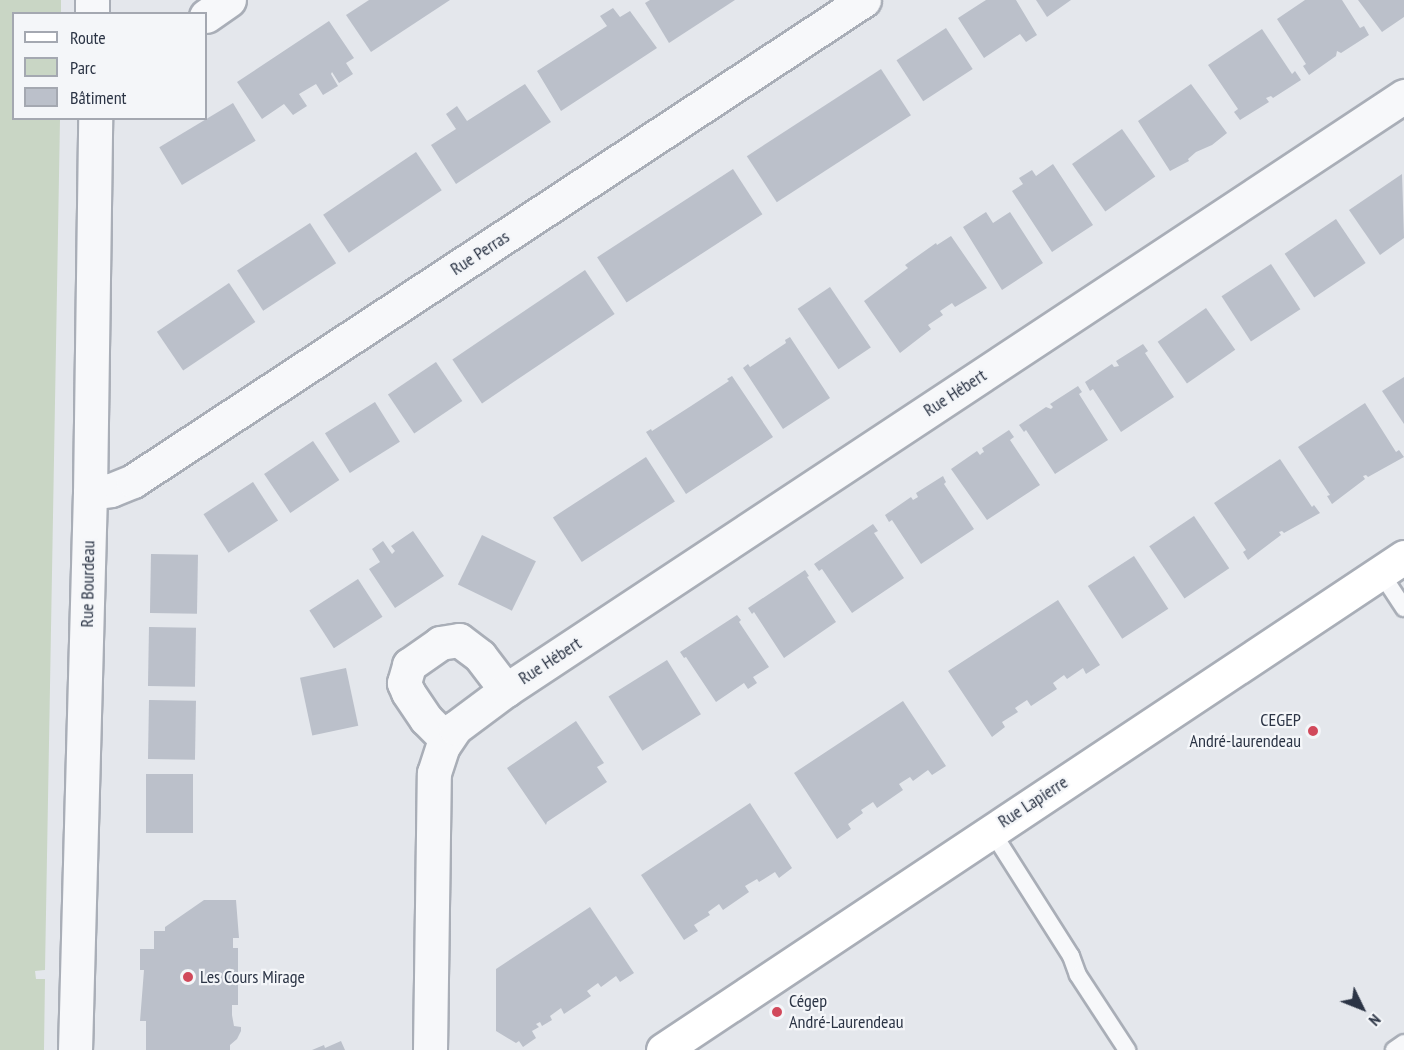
<!DOCTYPE html>
<html>
<head>
<meta charset="utf-8">
<style>
  body { margin:0 }
  #map { position:relative; width:1404px; height:1050px; overflow:hidden; background:#e4e7ec; font-family:"PT Sans Narrow",sans-serif }
  div>[style] { position:absolute }
  .green>* { inset:0; background:#c9d6c5 }
  .building>* { inset:0; background:#bbc0ca; transform-origin:0 0 }
  .roads { filter:drop-shadow(2px 0 #a9aeb7) drop-shadow(-2px 0 #a9aeb7) drop-shadow(0 2px #a9aeb7) drop-shadow(0 -2px #a9aeb7) }
  .lane>* { height:16px; margin:-8px; padding:0 8px; transform-origin:8px; border-radius:8px; background:#f7f8fa }
  .street>* { height:33px; margin:-16.5px; padding:0 16.5px; transform-origin:16.5px; border-radius:16.5px; background:#f7f8fa }
  .secondary>* { height:33px; margin:-16.5px; padding:0 16.5px; transform-origin:16.5px; border-radius:16.5px; background:#fff }
  .dots>* { width:16px; height:16px; translate:-50% -50%; box-sizing:border-box; border:3px solid #f4f6f9; border-radius:50% }
  span { translate:-50% -50%; white-space:nowrap; text-align:center; line-height:1.15; -webkit-text-stroke:4.5px #f4f6f9; paint-order:stroke }
  .street-label { font-size:18px; color:#2b3445 }
  .poi-label { font-size:18px; color:#2b3445 }
  .right { translate:-100% -50%; text-align:right }
  .left { translate:0 -50%; text-align:left }
  .legend { position:absolute; left:12px; top:12px; width:195px; height:108px; box-sizing:border-box; background:#f4f6f9; border:2px solid #a4a8b1; margin:0; padding:8px 10px; list-style:none; font-size:18px; color:#2b3445 }
  .legend li { display:flex; align-items:center; gap:12px; height:30px }
  .legend b { width:30px; border:2px solid #a4a8b1 }
  .north { position:absolute; left:1332px; top:978px; width:60px; height:60px; -webkit-text-stroke:4px #f4f6f9; paint-order:stroke; rotate:133deg; font-size:16px; font-weight:700; line-height:24px; text-align:center; color:#2b3445 }
  .north::after { content:''; display:block; margin:auto; width:21px; height:27px; background:#2b3445; clip-path:polygon(50% 0,100% 100%,50% 72%,0 100%) }
</style>
</head>
<body>
<div id="map">
  <div class="green">
    <div style="clip-path:polygon(0 0,61px 0,61px 13px,14px 14px,14px 118px,60px 119px,45px 970px,35px 971px,36px 979px,45px 979px,44px 1050px,0 1050px)"></div>
  </div>
  <div class="building">
    <div style="clip-path:polygon(369px 0,450px 0,371px 52px,346px 15px)"></div>
    <div style="clip-path:polygon(650px 0,735px 0,669px 43px,645px 3px)"></div>
    <div style="clip-path:polygon(986px 0,1016px 0,1037px 35px,1026px 42px,1020px 34px,984px 58px,958px 18px)"></div>
    <div style="clip-path:polygon(1036px 0,1071px 0,1047px 17px)"></div>
    <div style="clip-path:polygon(1305px 0,1342px 0,1360px 28px,1364px 26px,1369px 35px,1341px 53px,1337px 51px,1336px 56px,1309px 75px,1303px 66px,1306px 64px,1277px 19px)"></div>
    <div style="clip-path:polygon(1358px 0,1404px 0,1404px 17px,1382px 32px)"></div>
    <div style="clip-path:polygon(613px 8px,620px 17px,630px 11px,657px 48px,561px 111px,537px 71px,607px 26px,600px 16px)"></div>
    <div style="clip-path:polygon(329px 21px,354px 58px,346px 63px,353px 74px,339px 83px,332px 72px,331px 74px,338px 86px,323px 95px,316px 84px,299px 94px,307px 106px,293px 115px,284px 104px,262px 119px,237px 82px)"></div>
    <div style="left:946px;top:28px;width:49px;height:59px;rotate:57deg"></div>
    <div style="clip-path:polygon(1262px 29px,1292px 74px,1295px 71px,1301px 80px,1273px 98px,1271px 96px,1266px 98px,1269px 102px,1240px 120px,1234px 112px,1238px 109px,1208px 65px)"></div>
    <div style="left:881px;top:69px;width:55px;height:160px;rotate:57deg"></div>
    <div style="clip-path:polygon(525px 84px,551px 122px,456px 184px,431px 145px,456px 129px,446px 114px,457px 106px,467px 121px)"></div>
    <div style="clip-path:polygon(1191px 84px,1227px 133px,1212px 145px,1196px 152px,1188px 159px,1189px 161px,1170px 171px,1138px 121px)"></div>
    <div style="left:233px;top:103px;width:44px;height:86px;rotate:59deg"></div>
    <div style="left:1122px;top:129px;width:58px;height:61px;rotate:55deg"></div>
    <div style="left:416px;top:152px;width:46px;height:112px;rotate:56deg"></div>
    <div style="clip-path:polygon(1053px 164px,1093px 225px,1052px 252px,1012px 191px,1023px 184px,1019px 178px,1032px 170px,1036px 176px)"></div>
    <div style="left:733px;top:169px;width:54px;height:162px;rotate:57deg"></div>
    <div style="clip-path:polygon(1402px 174px,1404px 238px,1380px 255px,1349px 210px)"></div>
    <div style="clip-path:polygon(986px 212px,993px 223px,1010px 212px,1043px 263px,1002px 290px,963px 227px)"></div>
    <div style="left:1336px;top:219px;width:53px;height:62px;rotate:56deg"></div>
    <div style="left:310px;top:223px;width:48px;height:87px;rotate:57deg"></div>
    <div style="clip-path:polygon(951px 236px,987px 288px,955px 307px,952px 303px,940px 311px,943px 315px,928px 325px,931px 329px,900px 353px,864px 301px,908px 268px,905px 265px,936px 243px,937px 245px)"></div>
    <div style="left:1271px;top:264px;width:54px;height:59px;rotate:57deg"></div>
    <div style="left:585px;top:270px;width:53px;height:160px;rotate:56deg"></div>
    <div style="left:229px;top:283px;width:47px;height:87px;rotate:56deg"></div>
    <div style="left:830px;top:287px;width:73px;height:39px;rotate:56deg"></div>
    <div style="left:1206px;top:308px;width:51px;height:59px;rotate:55deg"></div>
    <div style="clip-path:polygon(790px 337px,830px 398px,783px 429px,743px 368px,748px 364px,750px 367px,786px 343px,785px 340px)"></div>
    <div style="clip-path:polygon(1143px 344px,1148px 351px,1145px 353px,1174px 397px,1121px 432px,1093px 389px,1090px 391px,1085px 382px,1112px 364px,1114px 367px,1119px 366px,1116px 361px)"></div>
    <div style="left:436px;top:362px;width:47px;height:58px;rotate:56deg"></div>
    <div style="clip-path:polygon(732px 376px,773px 437px,686px 494px,646px 432px,651px 429px,652px 431px,691px 406px,729px 381px,727px 379px)"></div>
    <div style="clip-path:polygon(1404px 377px,1404px 424px,1382px 391px)"></div>
    <div style="clip-path:polygon(1078px 386px,1082px 392px,1079px 394px,1108px 440px,1055px 474px,1026px 430px,1024px 432px,1019px 425px,1046px 407px,1051px 409px,1053px 407px,1050px 404px)"></div>
    <div style="left:375px;top:402px;width:47px;height:59px;rotate:58deg"></div>
    <div style="clip-path:polygon(1365px 403px,1396px 452px,1399px 450px,1404px 457px,1368px 477px,1366px 475px,1363px 476px,1365px 479px,1332px 504px,1327px 496px,1330px 495px,1298px 447px)"></div>
    <div style="clip-path:polygon(1009px 430px,1014px 437px,1010px 440px,1040px 485px,987px 520px,951px 469px,977px 451px,980px 455px,982px 453px,984px 452px,982px 448px)"></div>
    <div style="left:313px;top:441px;width:47px;height:59px;rotate:56deg"></div>
    <div style="left:646px;top:457px;width:53px;height:111px;rotate:57deg"></div>
    <div style="clip-path:polygon(1280px 459px,1312px 507px,1314px 505px,1320px 513px,1284px 533px,1282px 531px,1279px 532px,1281px 535px,1248px 560px,1243px 552px,1246px 550px,1214px 503px)"></div>
    <div style="clip-path:polygon(943px 476px,946px 482px,944px 484px,974px 529px,921px 564px,892px 520px,889px 522px,885px 515px,911px 497px,913px 500px,918px 497px,916px 493px)"></div>
    <div style="left:253px;top:482px;width:46px;height:59px;rotate:57deg"></div>
    <div style="left:1194px;top:516px;width:63px;height:54px;rotate:56deg"></div>
    <div style="clip-path:polygon(873px 524px,878px 531px,874px 533px,904px 578px,852px 613px,822px 569px,819px 571px,814px 564px)"></div>
    <div style="clip-path:polygon(413px 531px,444px 576px,395px 608px,369px 569px,380px 562px,372px 549px,383px 541px,392px 554px,395px 551px,391px 546px)"></div>
    <div style="left:482px;top:535px;width:60px;height:55px;rotate:26deg"></div>
    <div style="left:151px;top:554px;width:47px;height:59px;rotate:1deg"></div>
    <div style="left:1134px;top:556px;width:63px;height:55px;rotate:57deg"></div>
    <div style="clip-path:polygon(805px 570px,809px 576px,807px 577px,836px 622px,784px 658px,754px 612px,752px 614px,748px 608px)"></div>
    <div style="left:358px;top:579px;width:45px;height:58px;rotate:57deg"></div>
    <div style="clip-path:polygon(1058px 600px,1100px 665px,1086px 674px,1083px 668px,1067px 679px,1064px 675px,1053px 683px,1057px 689px,1031px 706px,1027px 700px,1015px 708px,1018px 712px,1002px 722px,1005px 727px,992px 737px,948px 671px)"></div>
    <div style="clip-path:polygon(737px 615px,741px 620px,739px 622px,769px 667px,753px 677px,757px 683px,748px 689px,744px 683px,716px 702px,686px 657px,684px 658px,680px 652px)"></div>
    <div style="left:149px;top:627px;width:47px;height:59px;rotate:1deg"></div>
    <div style="left:667px;top:660px;width:64px;height:69px;rotate:58deg"></div>
    <div style="left:346px;top:668px;width:59px;height:47px;rotate:78deg"></div>
    <div style="left:149px;top:700px;width:47px;height:59px;rotate:1deg"></div>
    <div style="clip-path:polygon(903px 701px,946px 766px,932px 775px,928px 770px,913px 781px,910px 777px,899px 784px,903px 790px,877px 808px,873px 802px,861px 810px,863px 813px,848px 824px,851px 829px,837px 839px,794px 773px)"></div>
    <div style="clip-path:polygon(576px 721px,604px 763px,597px 767px,607px 782px,547px 822px,546px 825px,507px 768px)"></div>
    <div style="left:146px;top:774px;width:47px;height:59px"></div>
    <div style="clip-path:polygon(750px 803px,792px 868px,779px 878px,775px 872px,759px 882px,757px 879px,745px 886px,749px 892px,723px 910px,719px 904px,708px 912px,710px 915px,694px 925px,698px 931px,684px 940px,641px 875px)"></div>
    <div style="clip-path:polygon(204px 900px,236px 900px,239px 938px,233px 938px,233px 948px,238px 948px,238px 973px,233px 973px,233px 981px,238px 981px,238px 1005px,232px 1005px,232px 1015px,234px 1026px,241px 1027px,241px 1031px,237px 1039px,230px 1045px,230px 1050px,146px 1050px,146px 1021px,140px 1021px,144px 970px,140px 970px,140px 949px,154px 949px,154px 931px,165px 931px,165px 927px)"></div>
    <div style="clip-path:polygon(590px 907px,634px 973px,620px 982px,616px 976px,601px 987px,598px 983px,587px 991px,591px 996px,564px 1014px,561px 1008px,550px 1016px,552px 1020px,542px 1026px,540px 1022px,536px 1024px,539px 1027px,532px 1031px,536px 1038px,523px 1047px,519px 1041px,516px 1043px,496px 1031px,496px 969px)"></div>
    <div style="clip-path:polygon(341px 1041px,345px 1050px,312px 1050px,324px 1045px,325px 1048px)"></div>
  </div>
  <div class="roads">
    <div class="lane">
      <div style="left:1381px;top:573px;width:42px;rotate:56.7deg"></div>
      <div style="left:991px;top:830px;width:149px;rotate:57.6deg"></div>
      <div style="left:1071px;top:956px;width:20px;rotate:70deg"></div>
      <div style="left:1078px;top:975px;width:90px;rotate:56.8deg"></div>
      <div style="left:1394px;top:1050px;width:12px;rotate:-35deg"></div>
    </div>
    <div class="street">
      <div style="left:92px;top:0;width:14px;rotate:90deg"></div>
      <div style="left:206px;top:16px;width:28px;rotate:-35deg"></div>
      <div style="left:90px;top:493px;width:21px;rotate:-8deg"></div>
      <div style="left:111px;top:490px;width:24px;rotate:-22deg"></div>
      <div style="left:133px;top:481px;width:875px;rotate:-33.35deg"></div>
      <div style="left:446px;top:739px;width:28px;rotate:-135deg"></div>
      <div style="left:426px;top:719px;width:32px;rotate:-124deg"></div>
      <div style="left:408px;top:692px;width:10px;rotate:-114deg"></div>
      <div style="left:404px;top:683px;width:19px;rotate:-74deg"></div>
      <div style="left:409px;top:665px;width:38px;rotate:-35deg"></div>
      <div style="left:440px;top:643px;width:19px;rotate:-9deg"></div>
      <div style="left:459px;top:640px;width:26px;rotate:37deg"></div>
      <div style="left:480px;top:656px;width:43px;rotate:52.6deg"></div>
      <div style="left:75px;top:1050px;width:557px;rotate:-88.46deg"></div>
      <div style="left:90px;top:493px;width:375px;rotate:-89.2deg"></div>
      <div style="left:430px;top:1050px;width:277px;rotate:-89.2deg"></div>
      <div style="left:434px;top:773px;width:28px;rotate:-72deg"></div>
      <div style="left:443px;top:746px;width:22px;rotate:-56deg"></div>
      <div style="left:455px;top:728px;width:64px;rotate:-36.7deg"></div>
      <div style="left:506px;top:690px;width:1077px;rotate:-33.48deg"></div>
    </div>
    <div class="secondary">
      <div style="left:663px;top:1050px;width:890px;rotate:-33.64deg"></div>
    </div>
  </div>
  <div class="dots">
    <div style="left:1313px;top:731px;background:#d1495b"></div>
    <div style="left:188px;top:977px;background:#d1495b"></div>
    <div style="left:777px;top:1012px;background:#d1495b"></div>
  </div>
  <div class="street-label">
    <span style="left:480px;top:253px;rotate:-33deg">Rue Perras</span>
    <span style="left:955px;top:393px;rotate:-33deg">Rue Hébert</span>
    <span style="left:88px;top:584px;rotate:-89deg">Rue Bourdeau</span>
    <span style="left:550px;top:661px;rotate:-33deg">Rue Hébert</span>
    <span style="left:1033px;top:802px;rotate:-33deg">Rue Lapierre</span>
  </div>
  <div class="poi-label">
    <span class="right" style="left:1301px;top:731px">CEGEP<br>André-laurendeau</span>
    <span class="left" style="left:200px;top:977px">Les Cours Mirage</span>
    <span class="left" style="left:789px;top:1012px">Cégep<br>André-Laurendeau</span>
  </div>
  <ul class="legend">
  <li><b style="height:8px;background:#fff"></b>Route</li>
  <li><b style="height:16px;background:#c9d6c5"></b>Parc</li>
  <li><b style="height:16px;background:#bbc0ca"></b>Bâtiment</li>
  </ul>
  <div class="north">N</div>
</div>
</body>
</html>
